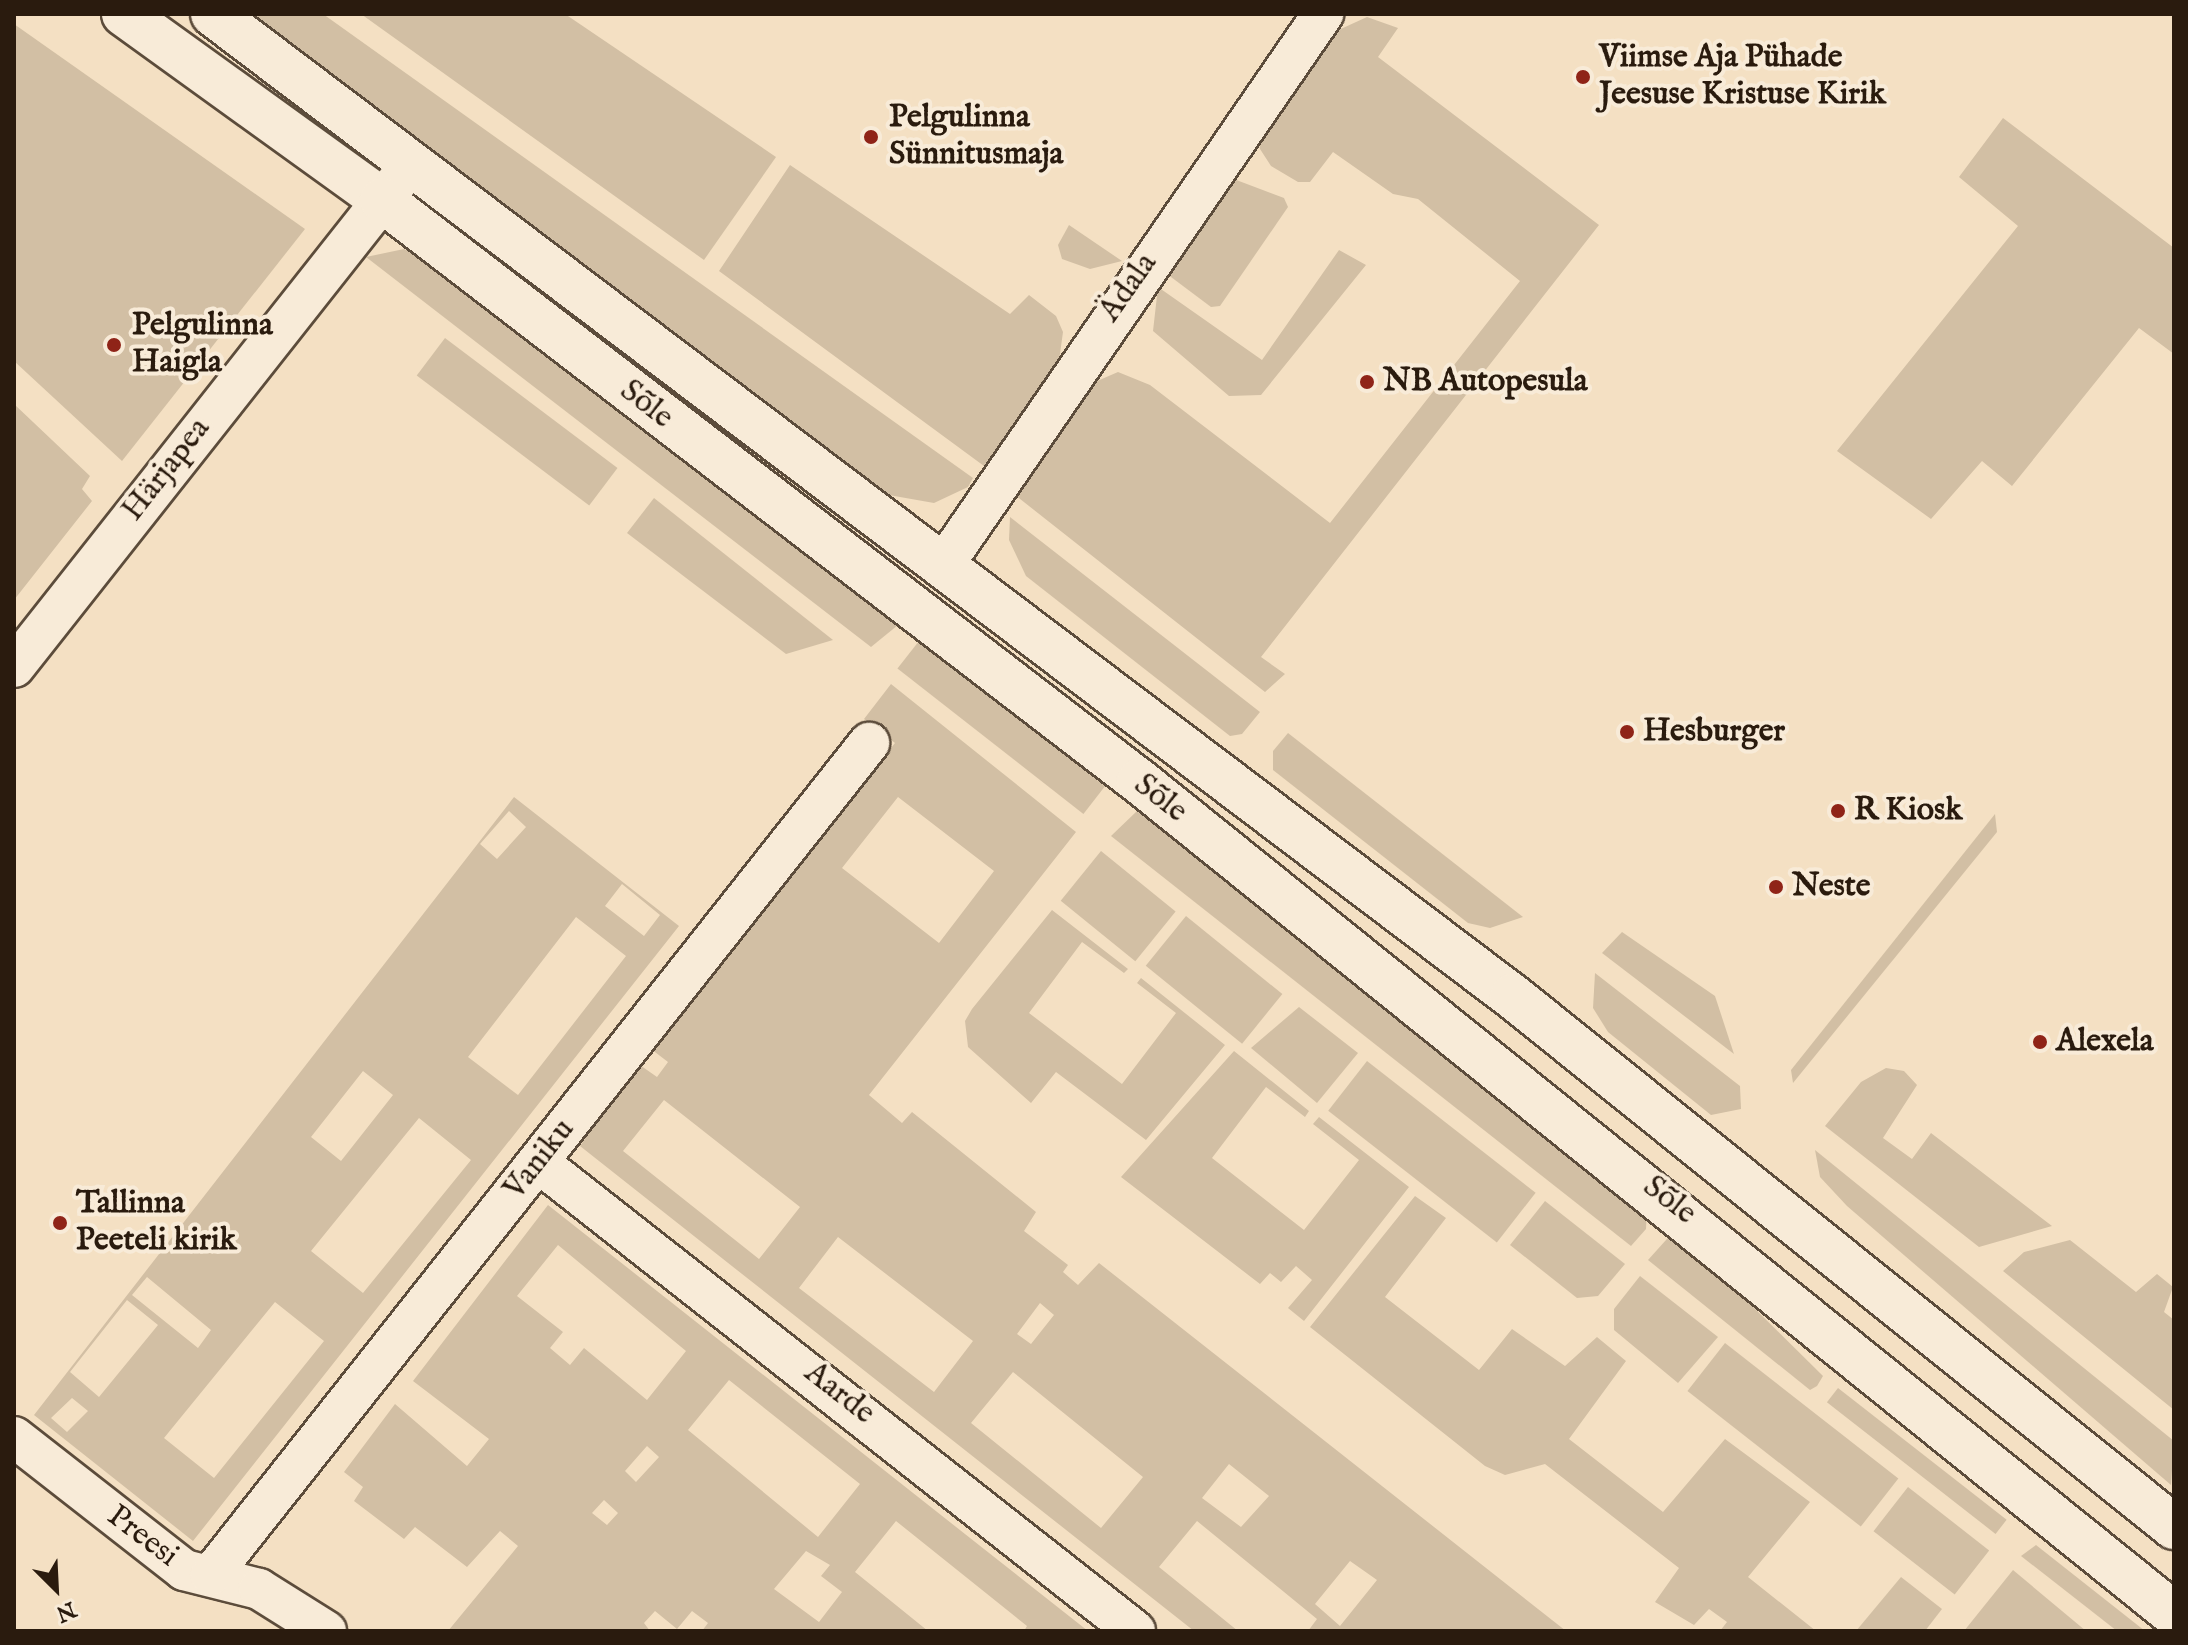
<!DOCTYPE html>
<html>
<head>
<meta charset="utf-8">
<style>
  body { margin:0 }
  #map { position:relative; width:2188px; height:1645px; overflow:hidden; background:#f4e0c3; font-family:"IM FELL English",serif }
  div>[style] { position:absolute }
  .green>* { inset:0; background:#d2bfa4; transform-origin:0 0 }
  .roads { filter:drop-shadow(2px 0 #5c4c3b) drop-shadow(-2px 0 #5c4c3b) drop-shadow(0 2px #5c4c3b) drop-shadow(0 -2px #5c4c3b) }
  .street>* { height:40px; margin:-20px; padding:0 20px; transform-origin:20px; border-radius:20px; background:#f8ebd8 }
  .secondary>* { height:44px; margin:-22px; padding:0 22px; transform-origin:22px; border-radius:22px; background:#f8ebd8 }
  .dots>* { width:22px; height:22px; translate:-50% -50%; box-sizing:border-box; border:4px solid #f8ebd8; border-radius:50% }
  span { translate:-50% -50%; white-space:nowrap; text-align:center; line-height:1.15; -webkit-text-stroke:8px #f8ebd8; paint-order:stroke }
  .poi-label { font-size:32px; color:#2a1b0e; font-weight:700 }
  .left { translate:0 -50%; text-align:left }
  .street-label { font-size:32px; color:#2a1b0e }
  .frame { position:absolute; inset:0; border:16px solid #2a1b0e; pointer-events:none }
  .north { position:absolute; left:16px; top:1549px; width:80px; height:80px; -webkit-text-stroke:6px #f8ebd8; paint-order:stroke; rotate:156deg; font-size:22px; font-weight:700; line-height:32px; text-align:center; color:#2a1b0e }
  .north::after { content:''; display:block; margin:auto; width:28px; height:36px; background:#2a1b0e; clip-path:polygon(50% 0,100% 100%,50% 72%,0 100%) }
</style>
</head>
<body>
<div id="map">
  <div class="green">
    <div style="clip-path:polygon(242px 14px,323px 14px,973px 478px,968px 487px,934px 503px,883px 494px)"></div>
    <div style="clip-path:polygon(361px 14px,565px 14px,776px 157px,704px 260px)"></div>
    <div style="clip-path:polygon(1367px 17px,1398px 28px,1378px 57px,1599px 225px,1261px 657px,1285px 674px,1265px 692px,1015px 495px,1095px 382px,1118px 372px,1150px 385px,1330px 523px,1520px 281px,1418px 199px,1393px 194px,1333px 152px,1310px 182px,1298px 182px,1271px 166px,1260px 149px,1258px 136px,1332px 33px)"></div>
    <div style="clip-path:polygon(14px 24px,305px 229px,122px 461px,14px 361px)"></div>
    <div style="clip-path:polygon(2003px 118px,2174px 248px,2174px 354px,2139px 328px,2012px 486px,1982px 461px,1931px 519px,1837px 451px,2018px 226px,1959px 177px)"></div>
    <div style="clip-path:polygon(790px 165px,1010px 314px,1029px 295px,1056px 316px,1063px 332px,1059px 361px,984px 466px,719px 271px)"></div>
    <div style="clip-path:polygon(1231px 178px,1284px 198px,1288px 207px,1220px 306px,1211px 307px,1167px 274px)"></div>
    <div style="clip-path:polygon(1069px 225px,1122px 261px,1090px 269px,1062px 259px,1058px 245px)"></div>
    <div style="clip-path:polygon(404px 249px,436px 263px,898px 625px,871px 647px,366px 257px)"></div>
    <div style="clip-path:polygon(1339px 250px,1366px 265px,1261px 395px,1229px 396px,1153px 331px,1158px 287px,1262px 360px)"></div>
    <div style="left:445px;top:338px;width:216px;height:47px;rotate:37deg"></div>
    <div style="clip-path:polygon(14px 404px,90px 476px,82px 489px,92px 501px,14px 600px)"></div>
    <div style="clip-path:polygon(654px 498px,833px 640px,786px 654px,627px 533px)"></div>
    <div style="clip-path:polygon(1010px 517px,1260px 712px,1242px 734px,1230px 736px,1026px 576px,1009px 540px)"></div>
    <div style="left:919px;top:641px;width:236px;height:35px;rotate:38deg"></div>
    <div style="clip-path:polygon(evenodd,891px 684px,1076px 832px,869px 1095px,902px 1123px,912px 1112px,1036px 1212px,1024px 1231px,1068px 1265px,1063px 1272px,1078px 1285px,1099px 1263px,1566px 1631px,1308px 1631px,1317px 1619px,1197px 1521px,1159px 1567px,1238px 1631px,1194px 1631px,580px 1146px,637px 1063px,657px 1077px,668px 1062px,651px 1049px,895px 743px,864px 719px,891px 684px,898px 797px,994px 871px,939px 943px,842px 868px,898px 797px,891px 684px,664px 1100px,800px 1207px,759px 1259px,623px 1151px,664px 1100px,891px 684px,838px 1237px,973px 1341px,934px 1392px,799px 1288px,838px 1237px,891px 684px,1040px 1303px,1054px 1315px,1031px 1344px,1017px 1334px,1040px 1303px,891px 684px,1013px 1372px,1143px 1477px,1101px 1528px,971px 1423px,1013px 1372px,891px 684px,1229px 1464px,1269px 1496px,1241px 1527px,1202px 1498px,1229px 1464px,891px 684px,1350px 1561px,1377px 1580px,1340px 1626px,1315px 1604px,1350px 1561px)"></div>
    <div style="clip-path:polygon(1288px 733px,1523px 917px,1490px 928px,1468px 923px,1273px 770px,1273px 751px)"></div>
    <div style="clip-path:polygon(evenodd,514px 797px,679px 926px,193px 1541px,34px 1415px,514px 797px,509px 811px,526px 827px,497px 859px,480px 844px,509px 811px,514px 797px,622px 884px,660px 915px,644px 936px,605px 906px,622px 884px,514px 797px,576px 917px,626px 956px,518px 1095px,468px 1057px,576px 917px,514px 797px,363px 1071px,393px 1095px,341px 1161px,311px 1137px,363px 1071px,514px 797px,419px 1118px,471px 1160px,363px 1293px,311px 1251px,419px 1118px,514px 797px,147px 1277px,211px 1330px,198px 1348px,132px 1295px,147px 1277px,514px 797px,127px 1300px,158px 1325px,99px 1397px,70px 1372px,127px 1300px,514px 797px,275px 1302px,324px 1341px,214px 1478px,164px 1438px,275px 1302px,514px 797px,72px 1398px,88px 1411px,67px 1432px,51px 1418px,72px 1398px)"></div>
    <div style="clip-path:polygon(1137px 811px,1647px 1209px,1646px 1229px,1631px 1246px,1111px 836px)"></div>
    <div style="clip-path:polygon(1995px 814px,1997px 832px,1793px 1083px,1791px 1070px)"></div>
    <div style="left:1101px;top:851px;width:96px;height:64px;rotate:39deg"></div>
    <div style="clip-path:polygon(1052px 910px,1128px 969px,1124px 973px,1082px 942px,1029px 1013px,1122px 1084px,1176px 1013px,1137px 983px,1141px 978px,1225px 1045px,1146px 1140px,1056px 1072px,1031px 1103px,968px 1047px,965px 1021px,972px 1009px)"></div>
    <div style="left:1186px;top:916px;width:124px;height:64px;rotate:39deg"></div>
    <div style="clip-path:polygon(1622px 932px,1715px 996px,1734px 1054px,1602px 953px)"></div>
    <div style="clip-path:polygon(1595px 973px,1740px 1086px,1741px 1109px,1711px 1115px,1608px 1032px,1593px 1008px)"></div>
    <div style="clip-path:polygon(1299px 1007px,1358px 1053px,1317px 1103px,1251px 1048px)"></div>
    <div style="clip-path:polygon(1234px 1051px,1309px 1111px,1305px 1117px,1266px 1087px,1212px 1158px,1304px 1230px,1359px 1160px,1313px 1124px,1319px 1117px,1409px 1187px,1304px 1321px,1288px 1308px,1312px 1280px,1296px 1266px,1281px 1282px,1270px 1273px,1260px 1284px,1121px 1177px)"></div>
    <div style="left:1367px;top:1061px;width:214px;height:63px;rotate:38deg"></div>
    <div style="clip-path:polygon(1886px 1068px,1904px 1071px,1917px 1085px,1883px 1138px,1912px 1159px,1931px 1133px,2052px 1226px,1979px 1247px,1825px 1126px,1861px 1082px)"></div>
    <div style="clip-path:polygon(1815px 1150px,2174px 1441px,2171px 1485px,1847px 1206px,1820px 1177px)"></div>
    <div style="clip-path:polygon(1415px 1196px,1446px 1218px,1385px 1297px,1479px 1370px,1512px 1329px,1565px 1366px,1597px 1337px,1626px 1361px,1569px 1439px,1663px 1512px,1725px 1439px,1810px 1502px,1748px 1577px,1816px 1631px,1720px 1631px,1727px 1622px,1709px 1609px,1694px 1625px,1655px 1602px,1679px 1568px,1545px 1464px,1505px 1475px,1485px 1466px,1310px 1327px)"></div>
    <div style="clip-path:polygon(1545px 1201px,1625px 1264px,1598px 1296px,1577px 1298px,1510px 1245px)"></div>
    <div style="clip-path:polygon(evenodd,548px 1205px,984px 1549px,1088px 1631px,1024px 1631px,1027px 1626px,896px 1521px,855px 1572px,928px 1631px,702px 1631px,708px 1623px,692px 1611px,677px 1629px,655px 1611px,644px 1623px,650px 1631px,448px 1631px,518px 1546px,500px 1531px,467px 1567px,415px 1527px,404px 1539px,354px 1501px,363px 1487px,344px 1472px,395px 1404px,467px 1466px,489px 1439px,413px 1381px,548px 1205px,558px 1245px,686px 1351px,647px 1400px,584px 1348px,570px 1365px,550px 1348px,563px 1332px,517px 1296px,558px 1245px,548px 1205px,729px 1380px,860px 1484px,818px 1537px,688px 1430px,729px 1380px,548px 1205px,647px 1446px,659px 1457px,636px 1482px,625px 1471px,647px 1446px,548px 1205px,604px 1500px,618px 1513px,607px 1525px,592px 1513px,604px 1500px,548px 1205px,806px 1551px,830px 1565px,821px 1576px,842px 1592px,819px 1622px,774px 1589px,806px 1551px)"></div>
    <div style="clip-path:polygon(1675px 1230px,1823px 1376px,1817px 1386px,1810px 1390px,1648px 1260px)"></div>
    <div style="clip-path:polygon(2070px 1240px,2136px 1292px,2157px 1274px,2173px 1287px,2164px 1312px,2174px 1320px,2174px 1410px,2003px 1271px,2024px 1252px)"></div>
    <div style="clip-path:polygon(1640px 1276px,1718px 1337px,1678px 1383px,1614px 1330px,1614px 1309px)"></div>
    <div style="left:1725px;top:1343px;width:220px;height:61px;rotate:38deg"></div>
    <div style="left:1838px;top:1388px;width:214px;height:18px;rotate:38deg"></div>
    <div style="left:1908px;top:1487px;width:103px;height:56px;rotate:38deg"></div>
    <div style="clip-path:polygon(2036px 1545px,2145px 1631px,2117px 1631px,2021px 1556px)"></div>
    <div style="clip-path:polygon(2013px 1570px,2086px 1631px,1964px 1631px)"></div>
    <div style="clip-path:polygon(1901px 1577px,1942px 1609px,1925px 1631px,1856px 1631px)"></div>
  </div>
  <div class="roads">
    <div class="street">
      <div style="left:942px;top:567px;width:672px;rotate:-55.43deg"></div>
      <div style="left:14px;top:667px;width:628px;rotate:-51.72deg"></div>
      <div style="left:538px;top:1162px;width:759px;rotate:38.15deg"></div>
      <div style="left:14px;top:1437px;width:216px;rotate:38deg"></div>
      <div style="left:184px;top:1570px;width:77px;rotate:14.2deg"></div>
      <div style="left:259px;top:1589px;width:79px;rotate:32.1deg"></div>
      <div style="left:211px;top:1575px;width:1061px;rotate:-51.66deg"></div>
    </div>
    <div class="secondary">
      <div style="left:124px;top:14px;width:318px;rotate:35.8deg"></div>
      <div style="left:382px;top:200px;width:954px;rotate:37.51deg"></div>
      <div style="left:1139px;top:781px;width:1329px;rotate:38.83deg"></div>
      <div style="left:213px;top:14px;width:1628px;rotate:37.09deg"></div>
      <div style="left:1512px;top:996px;width:849px;rotate:38.73deg"></div>
    </div>
  </div>
  <div class="dots">
    <div style="left:1583px;top:77px;background:#8f2418"></div>
    <div style="left:871px;top:137px;background:#8f2418"></div>
    <div style="left:114px;top:345px;background:#8f2418"></div>
    <div style="left:1367px;top:382px;background:#8f2418"></div>
    <div style="left:1627px;top:732px;background:#8f2418"></div>
    <div style="left:1838px;top:811px;background:#8f2418"></div>
    <div style="left:1776px;top:887px;background:#8f2418"></div>
    <div style="left:2040px;top:1042px;background:#8f2418"></div>
    <div style="left:60px;top:1223px;background:#8f2418"></div>
  </div>
  <div class="poi-label">
    <span class="left" style="left:1599px;top:77px">Viimse Aja Pühade<br>Jeesuse Kristuse Kirik</span>
    <span class="left" style="left:889px;top:137px">Pelgulinna<br>Sünnitusmaja</span>
    <span class="left" style="left:132px;top:345px">Pelgulinna<br>Haigla</span>
    <span class="left" style="left:1383px;top:382px">NB Autopesula</span>
    <span class="left" style="left:1643px;top:732px">Hesburger</span>
    <span class="left" style="left:1854px;top:811px">R Kiosk</span>
    <span class="left" style="left:1792px;top:887px">Neste</span>
    <span class="left" style="left:2056px;top:1042px">Alexela</span>
    <span class="left" style="left:76px;top:1223px">Tallinna<br>Peeteli kirik</span>
  </div>
  <div class="street-label">
    <span style="left:1129px;top:288px;rotate:-55deg">Ädala</span>
    <span style="left:646px;top:405px;rotate:38deg">Sõle</span>
    <span style="left:167px;top:470px;rotate:-52deg">Härjapea</span>
    <span style="left:1160px;top:799px;rotate:38deg">Sõle</span>
    <span style="left:540px;top:1160px;rotate:-52deg">Vaniku</span>
    <span style="left:1669px;top:1201px;rotate:38deg">Sõle</span>
    <span style="left:839px;top:1394px;rotate:38deg">Aarde</span>
    <span style="left:142px;top:1537px;rotate:37deg">Preesi</span>
  </div>
  <div class="frame"></div>
  <div class="north">N</div>
</div>
</body>
</html>
